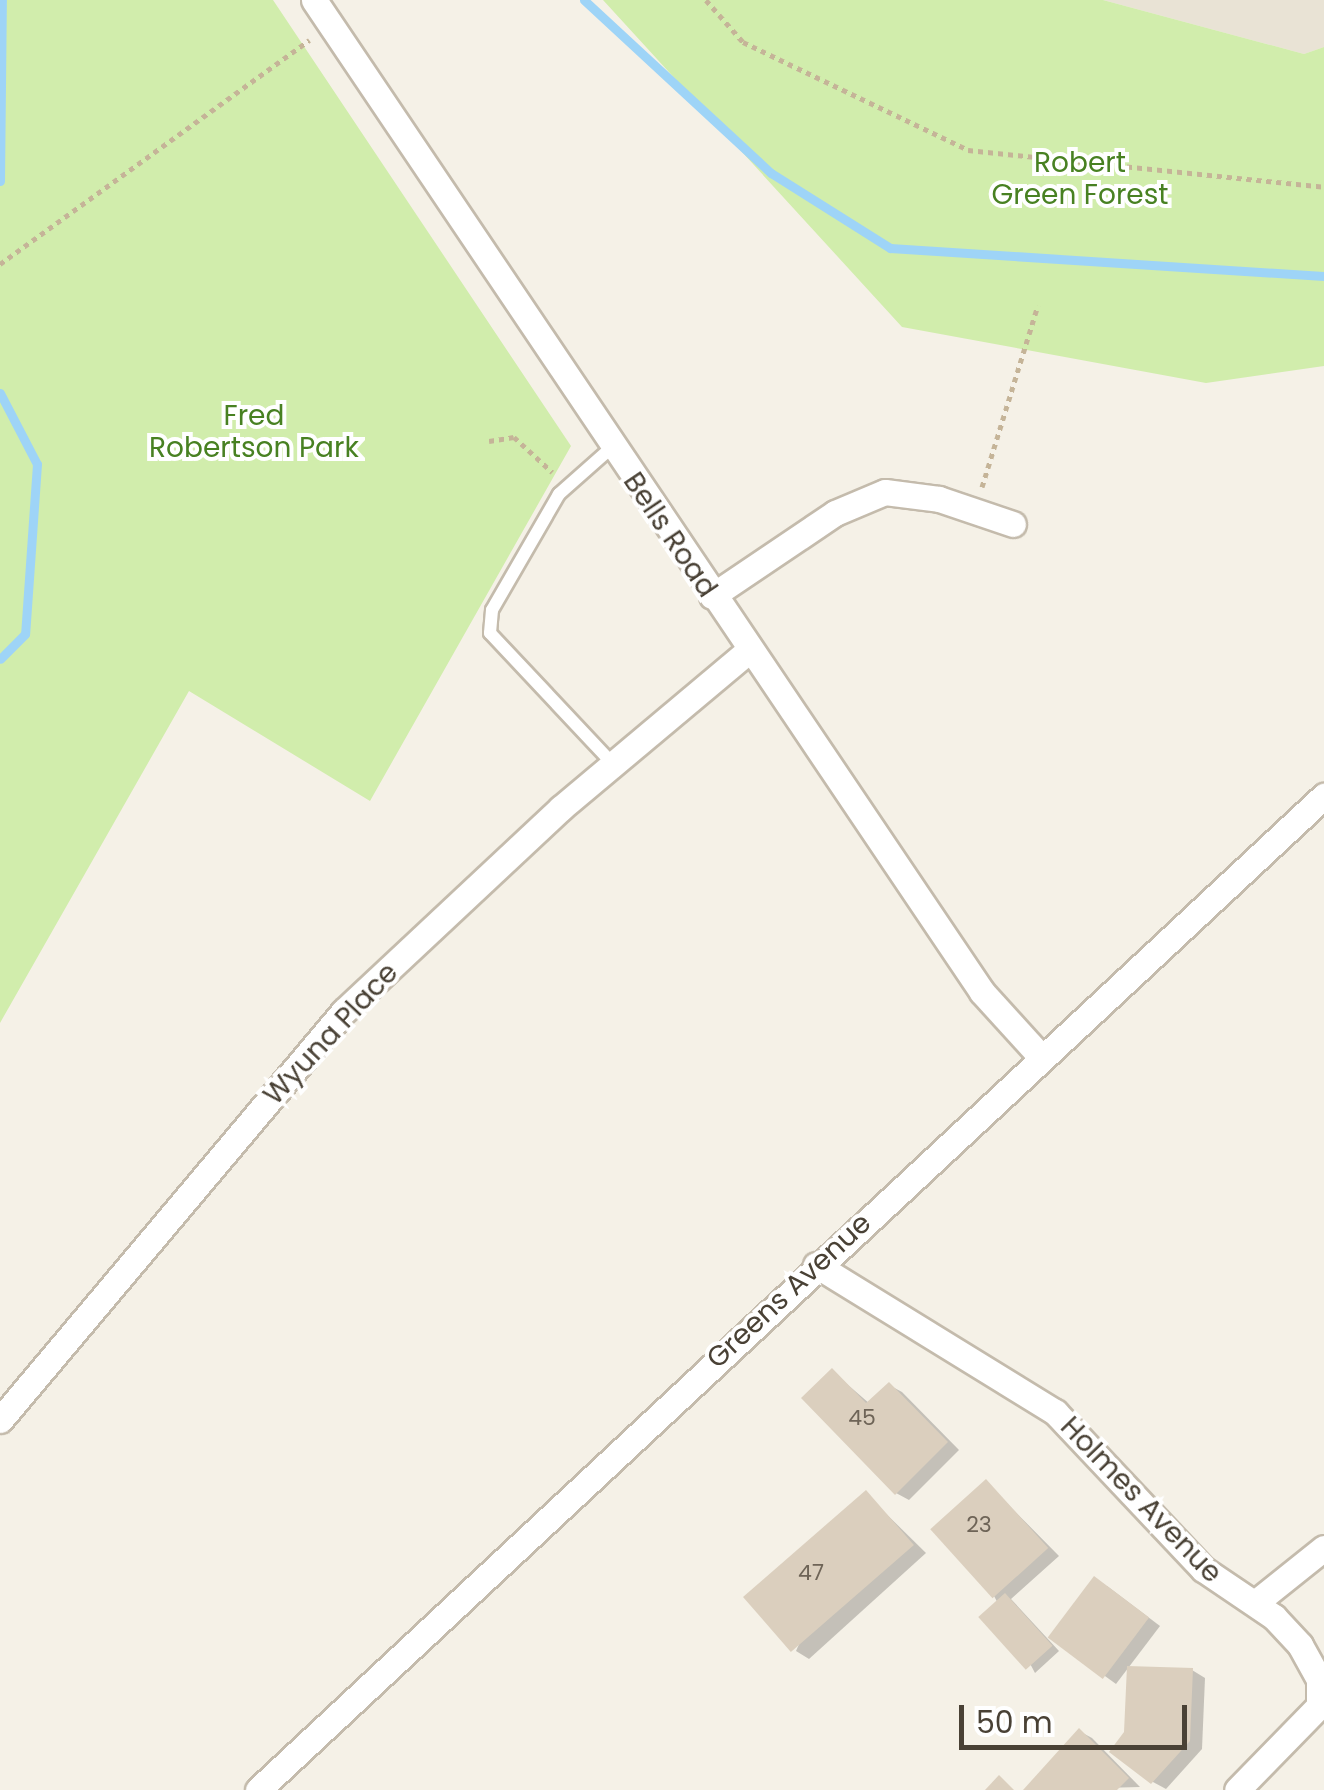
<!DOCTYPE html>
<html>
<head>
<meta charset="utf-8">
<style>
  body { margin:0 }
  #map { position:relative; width:1324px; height:1790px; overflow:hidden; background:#f5f1e7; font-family:Poppins,sans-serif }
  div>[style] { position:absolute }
  .residential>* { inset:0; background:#e9e3d5 }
  .green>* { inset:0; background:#d1edac }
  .shadow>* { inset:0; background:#0003 }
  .stream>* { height:9px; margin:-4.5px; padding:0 4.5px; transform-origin:4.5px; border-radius:4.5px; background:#9ed4f7 }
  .building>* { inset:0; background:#dbcfbe; transform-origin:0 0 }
  .path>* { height:5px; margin-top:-2.5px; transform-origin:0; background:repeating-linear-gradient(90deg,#c5b498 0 5px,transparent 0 10px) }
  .roads { filter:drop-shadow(2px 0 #c4bbac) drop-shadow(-2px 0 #c4bbac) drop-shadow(0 2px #c4bbac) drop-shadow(0 -2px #c4bbac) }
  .lane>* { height:12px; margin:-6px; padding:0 6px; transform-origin:6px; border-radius:6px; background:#fff }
  .street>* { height:25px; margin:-12.5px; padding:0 12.5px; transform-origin:12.5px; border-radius:12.5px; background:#fff }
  span { translate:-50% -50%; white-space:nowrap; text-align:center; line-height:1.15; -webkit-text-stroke:8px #fff; paint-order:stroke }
  .number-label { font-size:22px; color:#6e6457 }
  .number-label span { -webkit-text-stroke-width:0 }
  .park-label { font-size:28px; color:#488122 }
  .street-label { font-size:28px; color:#494135 }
  .scale { position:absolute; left:959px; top:1705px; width:228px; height:45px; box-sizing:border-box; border:5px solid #494135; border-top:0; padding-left:12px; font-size:30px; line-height:35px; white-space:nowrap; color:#494135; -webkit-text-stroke:8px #fff; paint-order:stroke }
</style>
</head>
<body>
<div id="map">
  <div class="residential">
    <div style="clip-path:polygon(1103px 0,1324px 0,1324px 47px,1304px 54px)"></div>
  </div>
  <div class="green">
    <div style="clip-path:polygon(0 0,273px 0,571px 446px,370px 801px,189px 691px,0 1023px)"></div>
    <div style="clip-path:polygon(603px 0,1103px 0,1304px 54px,1324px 47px,1324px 366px,1206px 383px,902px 327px)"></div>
  </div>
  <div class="shadow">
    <div style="clip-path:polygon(832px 1371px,870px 1404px,889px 1385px,902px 1392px,959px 1450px,909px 1500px,896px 1493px)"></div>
    <div style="clip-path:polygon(986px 1482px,1059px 1556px,1011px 1599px,1059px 1651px,1035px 1673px,994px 1596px)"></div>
    <div style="clip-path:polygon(866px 1494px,926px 1553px,809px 1659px,796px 1651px)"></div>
    <div style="clip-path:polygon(1107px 1586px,1160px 1626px,1116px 1684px,1051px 1637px)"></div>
    <div style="clip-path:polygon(1192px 1670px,1205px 1678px,1202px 1749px,1166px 1789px,1153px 1782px,1127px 1733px)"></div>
    <div style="clip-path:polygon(1079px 1731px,1092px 1738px,1140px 1787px,1027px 1790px)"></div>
  </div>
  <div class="stream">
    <div style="left:584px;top:0;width:255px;rotate:42.8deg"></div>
    <div style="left:771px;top:173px;width:141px;rotate:32.2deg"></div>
    <div style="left:890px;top:248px;width:435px;rotate:3.7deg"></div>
    <div style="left:0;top:181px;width:181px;rotate:-89.4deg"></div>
    <div style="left:0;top:393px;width:80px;rotate:62.5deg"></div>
    <div style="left:37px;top:464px;width:170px;rotate:94deg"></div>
    <div style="left:25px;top:634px;width:35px;rotate:135deg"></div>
  </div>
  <div class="building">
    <div style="clip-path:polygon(832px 1368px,866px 1403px,889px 1382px,948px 1442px,895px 1495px,801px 1398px)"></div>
    <div style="left:986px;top:1479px;width:93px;height:75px;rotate:48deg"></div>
    <div style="left:866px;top:1490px;width:73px;height:163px;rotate:49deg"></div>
    <div style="left:1094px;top:1576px;width:69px;height:77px;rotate:37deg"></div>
    <div style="left:1005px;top:1593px;width:71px;height:36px;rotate:48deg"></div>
    <div style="clip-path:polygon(1127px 1666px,1193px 1668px,1190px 1741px,1151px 1784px,1109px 1752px,1124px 1732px)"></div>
    <div style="clip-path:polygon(1079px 1728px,1129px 1778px,1117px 1790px,1023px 1790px)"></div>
    <div style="clip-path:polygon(999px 1775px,1014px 1790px,985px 1790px)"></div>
  </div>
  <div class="path">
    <div style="left:706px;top:0;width:56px;rotate:48.6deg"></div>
    <div style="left:743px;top:42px;width:250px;rotate:25.6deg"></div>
    <div style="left:968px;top:150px;width:358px;rotate:5.9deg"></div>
    <div style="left:0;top:264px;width:382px;rotate:-35.9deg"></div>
    <div style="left:489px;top:441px;width:25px;rotate:-9deg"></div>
    <div style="left:514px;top:437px;width:52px;rotate:42.6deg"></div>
    <div style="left:982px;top:487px;width:190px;rotate:-72.9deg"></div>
  </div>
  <div class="roads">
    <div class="lane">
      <div style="left:611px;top:448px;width:69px;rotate:138.5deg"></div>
      <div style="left:559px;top:494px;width:134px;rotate:120deg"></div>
      <div style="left:492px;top:610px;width:23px;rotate:95deg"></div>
      <div style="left:490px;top:633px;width:178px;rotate:46.8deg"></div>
    </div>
    <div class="street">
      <div style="left:314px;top:0;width:1196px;rotate:56.04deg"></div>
      <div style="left:982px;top:992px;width:89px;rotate:47.7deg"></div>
      <div style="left:712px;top:596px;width:148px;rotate:-34deg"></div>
      <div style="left:835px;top:513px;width:54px;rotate:-22.8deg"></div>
      <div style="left:885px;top:492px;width:54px;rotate:7.4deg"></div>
      <div style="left:939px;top:499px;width:78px;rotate:18.7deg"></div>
      <div style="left:816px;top:1265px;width:281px;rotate:31.6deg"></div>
      <div style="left:1055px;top:1412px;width:216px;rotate:46.7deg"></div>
      <div style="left:1203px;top:1569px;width:86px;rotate:34.1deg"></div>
      <div style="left:1274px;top:1617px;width:38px;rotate:47deg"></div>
      <div style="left:1300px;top:1645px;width:39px;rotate:61deg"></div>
      <div style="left:1319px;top:1679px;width:27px;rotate:90deg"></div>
      <div style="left:1319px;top:1706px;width:117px;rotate:134.3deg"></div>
      <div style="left:0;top:1420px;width:534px;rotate:-49.93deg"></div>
      <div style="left:344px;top:1011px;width:297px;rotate:-43.1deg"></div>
      <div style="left:561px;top:808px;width:246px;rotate:-40deg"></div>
      <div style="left:1255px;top:1603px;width:88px;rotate:-38.6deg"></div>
      <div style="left:258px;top:1790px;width:1458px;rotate:-43deg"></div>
    </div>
  </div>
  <div class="number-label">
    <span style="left:862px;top:1418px">45</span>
    <span style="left:979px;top:1525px">23</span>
    <span style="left:811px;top:1573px">47</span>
  </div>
  <div class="park-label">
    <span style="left:1080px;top:179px">Robert<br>Green Forest</span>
    <span style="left:254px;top:432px">Fred<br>Robertson Park</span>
  </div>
  <div class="street-label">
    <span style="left:670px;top:535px;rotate:56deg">Bells Road</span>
    <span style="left:331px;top:1034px;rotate:-47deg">Wyuna Place</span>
    <span style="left:789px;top:1291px;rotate:-43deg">Greens Avenue</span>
    <span style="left:1141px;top:1500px;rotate:46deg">Holmes Avenue</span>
  </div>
  <div class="scale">50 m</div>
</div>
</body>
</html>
